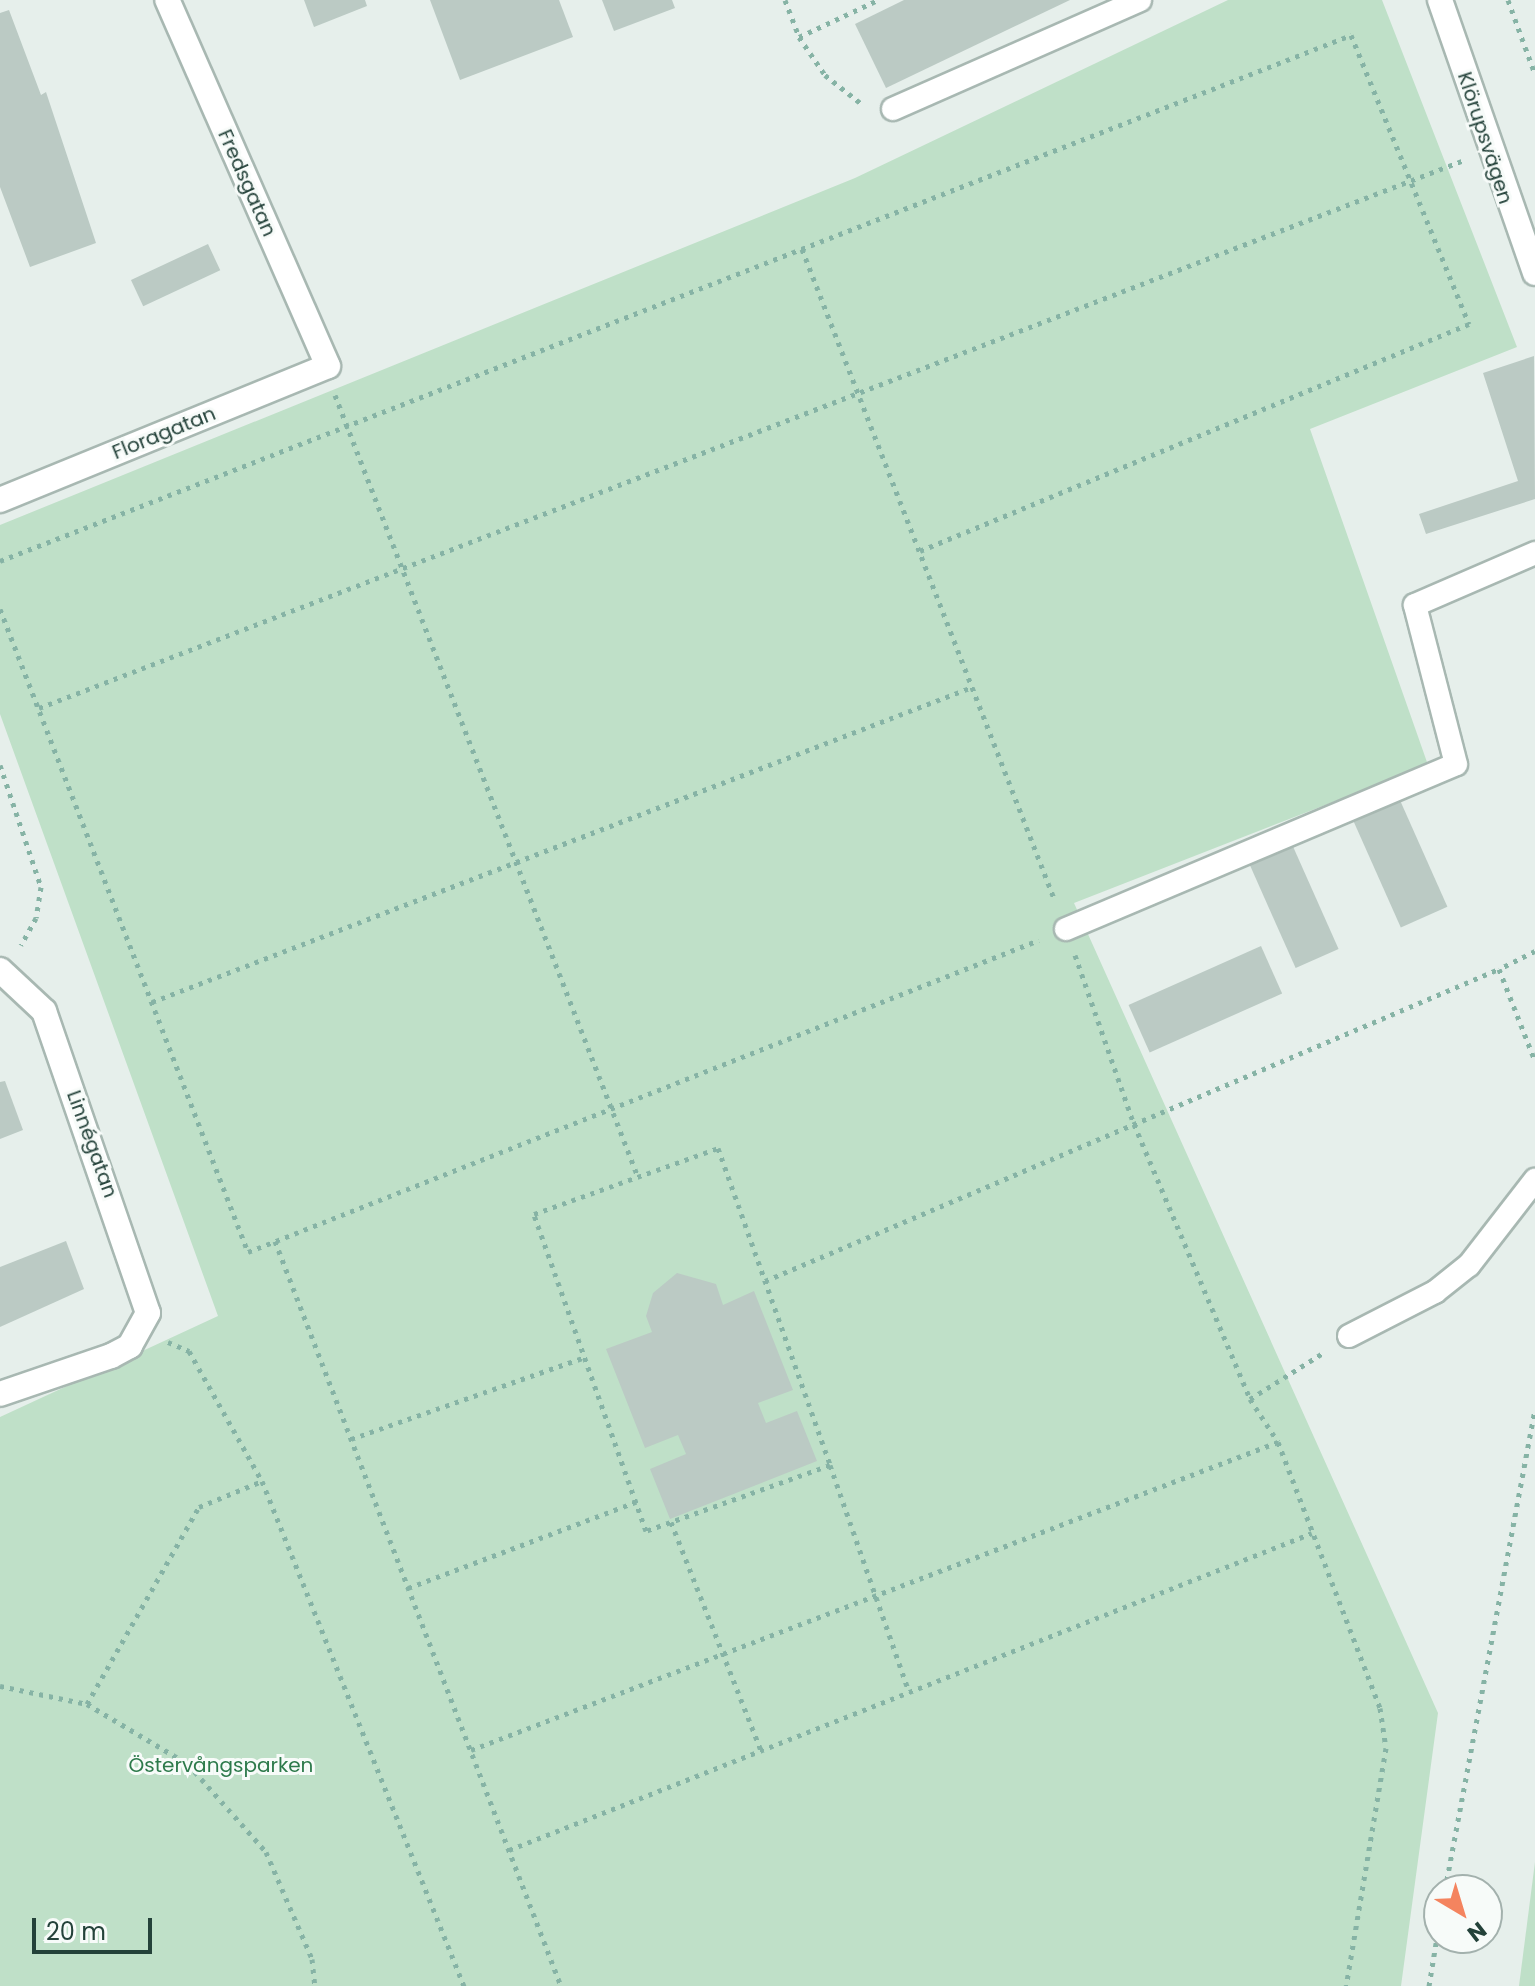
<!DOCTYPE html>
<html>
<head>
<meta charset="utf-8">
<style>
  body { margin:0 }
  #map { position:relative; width:1535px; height:1986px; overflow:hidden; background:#e6efeb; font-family:Poppins,sans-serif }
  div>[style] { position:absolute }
  .green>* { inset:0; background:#bfe0c8 }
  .building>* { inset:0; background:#bbcac4; transform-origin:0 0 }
  .path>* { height:5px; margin-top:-2.5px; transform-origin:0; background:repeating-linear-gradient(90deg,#86b3a5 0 4px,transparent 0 10px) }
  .roads { filter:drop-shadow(2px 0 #a8b8b2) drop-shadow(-2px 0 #a8b8b2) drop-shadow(0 2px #a8b8b2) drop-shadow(0 -2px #a8b8b2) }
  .lane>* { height:22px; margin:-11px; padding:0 11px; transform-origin:11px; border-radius:11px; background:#fff }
  .street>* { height:24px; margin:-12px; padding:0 12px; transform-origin:12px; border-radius:12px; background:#fff }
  span { translate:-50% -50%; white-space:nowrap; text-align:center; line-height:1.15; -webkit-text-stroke:6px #f7fbf9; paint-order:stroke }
  .street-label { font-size:20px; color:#24423a }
  .park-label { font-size:20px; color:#2d7a4b }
  .north { position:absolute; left:1423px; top:1874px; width:80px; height:80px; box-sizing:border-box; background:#f7fbf9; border:2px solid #a3b1ad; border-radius:50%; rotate:142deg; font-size:22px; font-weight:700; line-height:32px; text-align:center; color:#24423a }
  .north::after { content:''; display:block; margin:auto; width:28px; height:36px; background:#f4845f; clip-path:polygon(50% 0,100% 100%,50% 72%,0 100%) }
  .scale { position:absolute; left:32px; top:1918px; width:120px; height:36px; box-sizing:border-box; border:4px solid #24423a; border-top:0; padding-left:10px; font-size:24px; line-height:28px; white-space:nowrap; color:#24423a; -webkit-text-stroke:6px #f7fbf9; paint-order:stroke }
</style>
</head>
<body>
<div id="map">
  <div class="green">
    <div style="clip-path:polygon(1228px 0,1382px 0,1517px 347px,1310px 429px,1428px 765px,1074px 903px,1438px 1713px,1401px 1986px,0 1986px,0 1417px,218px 1316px,0 714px,0 525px,855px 178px)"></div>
    <div style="clip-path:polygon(1535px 1862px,1535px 1986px,1519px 1986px)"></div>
  </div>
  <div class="building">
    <div style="clip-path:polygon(304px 0,365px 0,367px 6px,314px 27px)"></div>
    <div style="clip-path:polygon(430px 0,559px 0,573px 37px,460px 80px)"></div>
    <div style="clip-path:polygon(602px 0,672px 0,675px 8px,614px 31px)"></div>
    <div style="clip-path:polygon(904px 0,1070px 0,886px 88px,855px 24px)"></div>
    <div style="clip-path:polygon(9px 10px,41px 95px,46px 92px,96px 243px,30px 267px,0 187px,0 13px)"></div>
    <div style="left:208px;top:244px;width:29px;height:85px;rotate:65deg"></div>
    <div style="clip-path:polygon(1534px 356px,1535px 499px,1426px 534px,1419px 514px,1518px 481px,1483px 373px)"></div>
    <div style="left:1399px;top:798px;width:119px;height:51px;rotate:66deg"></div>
    <div style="left:1291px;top:842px;width:117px;height:47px;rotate:66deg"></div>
    <div style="left:1261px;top:946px;width:52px;height:145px;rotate:66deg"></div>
    <div style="clip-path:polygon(5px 1081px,23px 1130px,0 1139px,0 1082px)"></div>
    <div style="clip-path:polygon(66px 1241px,84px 1289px,0 1327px,0 1267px)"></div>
    <div style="clip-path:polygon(677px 1273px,716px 1284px,723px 1305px,754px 1291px,793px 1390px,758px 1403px,766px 1423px,797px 1411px,817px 1461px,670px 1519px,650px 1469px,686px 1454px,678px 1435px,645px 1448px,606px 1349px,652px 1332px,646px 1316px,653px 1293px)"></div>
  </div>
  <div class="path">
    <div style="left:785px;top:0;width:40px;rotate:69deg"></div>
    <div style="left:799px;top:37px;width:87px;rotate:-25.1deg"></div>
    <div style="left:1508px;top:0;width:79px;rotate:70deg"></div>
    <div style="left:799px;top:37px;width:46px;rotate:55.6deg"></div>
    <div style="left:825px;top:75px;width:48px;rotate:38.3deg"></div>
    <div style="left:802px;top:249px;width:699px;rotate:68.79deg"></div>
    <div style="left:335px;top:395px;width:839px;rotate:68.82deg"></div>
    <div style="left:0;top:561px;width:1450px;rotate:-21.27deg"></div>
    <div style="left:1351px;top:35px;width:312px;rotate:67.8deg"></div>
    <div style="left:1469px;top:324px;width:594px;rotate:157.54deg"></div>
    <div style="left:0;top:609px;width:689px;rotate:68.91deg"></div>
    <div style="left:248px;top:1252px;width:850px;rotate:-21.53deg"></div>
    <div style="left:39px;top:708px;width:1527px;rotate:-21.03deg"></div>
    <div style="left:0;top:765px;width:129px;rotate:71.4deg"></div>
    <div style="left:41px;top:887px;width:31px;rotate:99deg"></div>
    <div style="left:36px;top:918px;width:31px;rotate:119deg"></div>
    <div style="left:1535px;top:951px;width:40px;rotate:153.4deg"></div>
    <div style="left:1499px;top:969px;width:99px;rotate:68.6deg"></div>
    <div style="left:1075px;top:955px;width:179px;rotate:70.8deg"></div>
    <div style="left:1134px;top:1124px;width:298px;rotate:67.1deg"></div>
    <div style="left:1250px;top:1399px;width:51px;rotate:56.9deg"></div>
    <div style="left:1278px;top:1442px;width:285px;rotate:69deg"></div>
    <div style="left:1380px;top:1708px;width:40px;rotate:81.5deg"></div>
    <div style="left:1386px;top:1748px;width:241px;rotate:99.5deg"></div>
    <div style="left:152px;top:1002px;width:878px;rotate:-21.01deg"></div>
    <div style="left:718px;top:1148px;width:336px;rotate:70.5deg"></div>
    <div style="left:830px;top:1465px;width:195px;rotate:160.3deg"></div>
    <div style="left:646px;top:1531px;width:336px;rotate:-109.5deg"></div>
    <div style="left:534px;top:1214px;width:195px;rotate:-19.7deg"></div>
    <div style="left:275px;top:1241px;width:798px;rotate:69deg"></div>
    <div style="left:765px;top:1281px;width:798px;rotate:-23.03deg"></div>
    <div style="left:168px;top:1342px;width:23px;rotate:23deg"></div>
    <div style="left:189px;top:1351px;width:149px;rotate:60.7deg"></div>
    <div style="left:262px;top:1481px;width:544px;rotate:68.2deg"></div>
    <div style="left:1250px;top:1399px;width:86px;rotate:-32.2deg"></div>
    <div style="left:351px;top:1439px;width:248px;rotate:-19.3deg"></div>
    <div style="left:830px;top:1465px;width:240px;rotate:70.8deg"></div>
    <div style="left:671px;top:1522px;width:245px;rotate:68.5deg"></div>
    <div style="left:408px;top:1588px;width:244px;rotate:-20.7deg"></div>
    <div style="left:0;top:1686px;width:89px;rotate:11.7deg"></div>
    <div style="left:87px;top:1704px;width:117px;rotate:30.7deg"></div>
    <div style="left:188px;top:1764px;width:118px;rotate:48.4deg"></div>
    <div style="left:266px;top:1852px;width:116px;rotate:66.7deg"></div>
    <div style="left:312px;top:1959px;width:27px;rotate:84deg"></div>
    <div style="left:87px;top:1704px;width:227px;rotate:-60.4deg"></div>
    <div style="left:199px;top:1507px;width:68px;rotate:-22.4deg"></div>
    <div style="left:471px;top:1750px;width:864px;rotate:-20.89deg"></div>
    <div style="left:509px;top:1850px;width:863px;rotate:-21.54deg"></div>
    <div style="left:1445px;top:1890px;width:487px;rotate:-79.4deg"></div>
    <div style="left:1429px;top:1986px;width:62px;rotate:-80.7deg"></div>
  </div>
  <div class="roads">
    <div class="lane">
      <div style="left:893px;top:109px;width:270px;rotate:-23.8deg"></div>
      <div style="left:1066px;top:929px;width:423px;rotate:-22.9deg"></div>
      <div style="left:1456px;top:764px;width:164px;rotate:-104.5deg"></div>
      <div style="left:1415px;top:605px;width:131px;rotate:-23.4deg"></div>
      <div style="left:1349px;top:1336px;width:97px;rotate:-27.1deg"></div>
      <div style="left:1435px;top:1292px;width:43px;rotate:-38.5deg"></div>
      <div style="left:1469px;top:1265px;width:108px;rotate:-52.2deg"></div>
    </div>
    <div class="street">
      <div style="left:1440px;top:0;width:289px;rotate:70.8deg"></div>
      <div style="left:0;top:500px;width:354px;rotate:-22.2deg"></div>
      <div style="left:328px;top:366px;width:400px;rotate:-113.7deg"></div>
      <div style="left:0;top:970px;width:60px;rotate:43deg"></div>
      <div style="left:44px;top:1011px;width:319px;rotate:71deg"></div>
      <div style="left:148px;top:1313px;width:38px;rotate:119deg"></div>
      <div style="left:130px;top:1346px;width:21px;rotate:152deg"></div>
      <div style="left:111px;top:1356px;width:117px;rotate:161.1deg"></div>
    </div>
  </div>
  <div class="street-label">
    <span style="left:1485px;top:138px;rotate:72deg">Klörupsvägen</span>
    <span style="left:247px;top:183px;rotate:66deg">Fredsgatan</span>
    <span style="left:164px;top:433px;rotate:-22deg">Floragatan</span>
    <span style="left:92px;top:1144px;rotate:70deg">Linnégatan</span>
  </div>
  <div class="park-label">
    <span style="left:221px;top:1765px">Östervångsparken</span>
  </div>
  <div class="north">N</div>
  <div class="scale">20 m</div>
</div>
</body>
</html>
